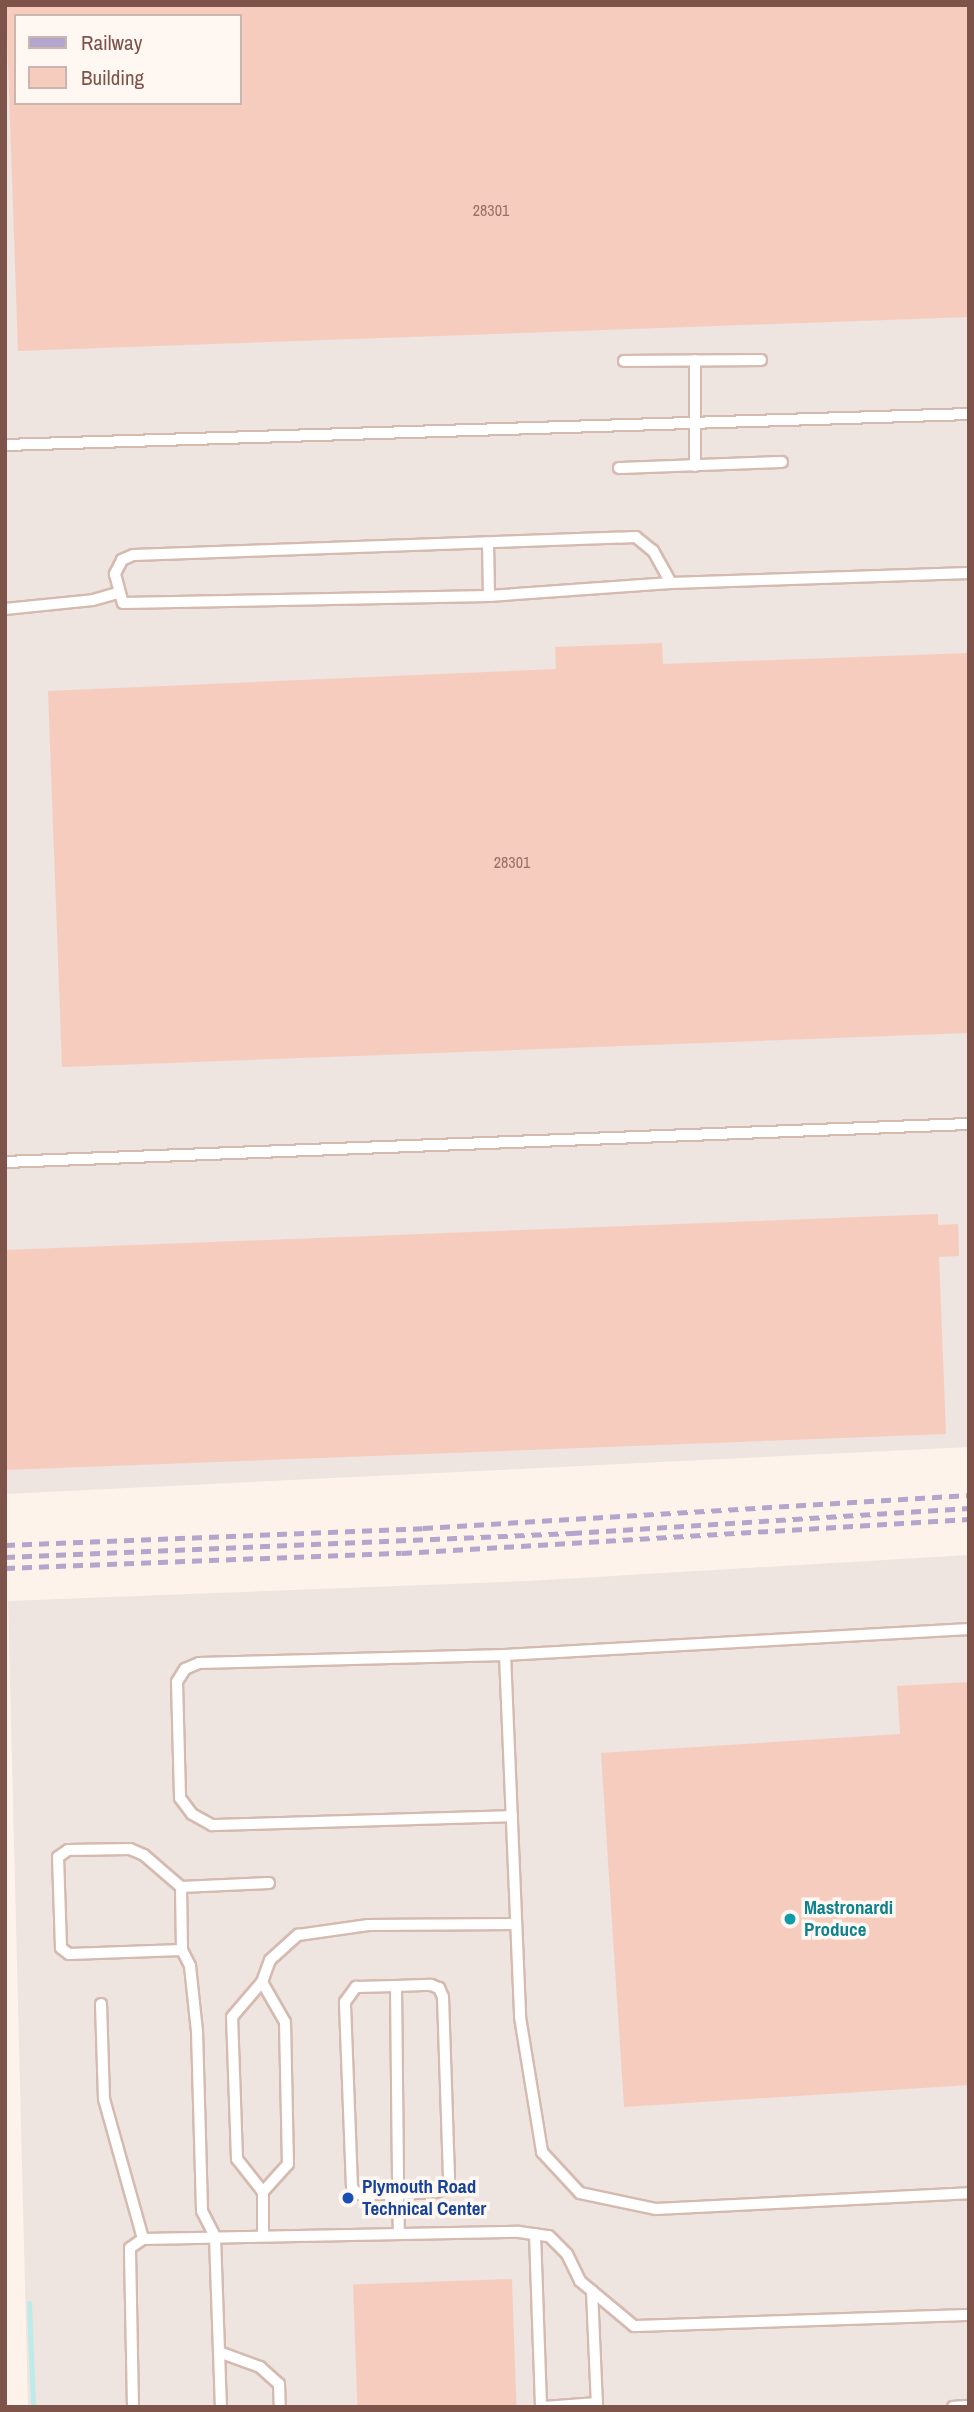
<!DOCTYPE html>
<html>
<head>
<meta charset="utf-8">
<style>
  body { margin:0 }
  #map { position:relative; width:974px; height:2412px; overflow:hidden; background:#fef3ea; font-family:"Archivo Narrow",sans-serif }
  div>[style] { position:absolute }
  .industrial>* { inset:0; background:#eee4e0 }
  .stream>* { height:5px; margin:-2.5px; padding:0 2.5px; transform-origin:2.5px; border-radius:2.5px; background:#bcebea }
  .building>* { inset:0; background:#f6ccbf; transform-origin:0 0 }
  .roads { filter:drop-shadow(2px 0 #d5bab0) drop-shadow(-2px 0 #d5bab0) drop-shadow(0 2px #d5bab0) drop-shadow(0 -2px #d5bab0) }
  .service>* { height:10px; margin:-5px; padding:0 5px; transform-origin:5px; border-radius:5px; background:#fff }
  .rail>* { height:5px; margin-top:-2.5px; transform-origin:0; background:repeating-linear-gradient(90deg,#b3a5cb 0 10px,transparent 0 17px) }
  .dots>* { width:19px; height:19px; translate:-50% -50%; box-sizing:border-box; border:4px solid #fff8f2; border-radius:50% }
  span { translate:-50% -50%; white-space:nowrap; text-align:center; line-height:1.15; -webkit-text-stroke:7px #fff8f2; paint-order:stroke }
  .number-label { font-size:16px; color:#9b7167 }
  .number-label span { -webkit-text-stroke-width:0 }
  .culture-label { font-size:19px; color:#0d838f; font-weight:700 }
  .left { translate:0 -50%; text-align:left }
  .transit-label { font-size:19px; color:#164399; font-weight:700 }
  .frame { position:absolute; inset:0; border:7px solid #7d534a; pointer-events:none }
  .legend { position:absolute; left:14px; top:14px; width:228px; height:91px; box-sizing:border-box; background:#fff8f2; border:2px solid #cbb6af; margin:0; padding:9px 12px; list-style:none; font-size:21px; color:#7d534a }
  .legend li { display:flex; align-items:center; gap:14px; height:35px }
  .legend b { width:35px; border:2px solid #cbb6af }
</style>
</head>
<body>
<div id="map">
  <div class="industrial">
    <div style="clip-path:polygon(evenodd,5px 5px,969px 5px,969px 1447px,5px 1494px,5px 5px,16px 16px,240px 16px,240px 103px,16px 103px,16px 16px)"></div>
    <div style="clip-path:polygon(969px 1555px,969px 2407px,28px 2407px,8px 1601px,528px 1581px)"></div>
  </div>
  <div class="stream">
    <div style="left:29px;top:2303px;width:104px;rotate:87.8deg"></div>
  </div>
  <div class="building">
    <div style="clip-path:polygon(evenodd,6px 5px,969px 5px,969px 317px,18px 351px,6px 5px,16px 16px,240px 16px,240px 103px,16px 103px,16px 16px)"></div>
    <div style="clip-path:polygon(662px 643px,663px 664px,969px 653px,969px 1033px,62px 1067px,48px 691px,556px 669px,555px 647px)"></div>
    <div style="clip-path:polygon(938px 1214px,938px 1225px,958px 1224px,959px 1256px,939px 1257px,946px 1434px,5px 1470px,5px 1250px)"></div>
    <div style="clip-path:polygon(969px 1682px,969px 2085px,624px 2107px,601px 1753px,900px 1734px,897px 1686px)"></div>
    <div style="left:512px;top:2279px;width:128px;height:159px;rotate:88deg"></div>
  </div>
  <div class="roads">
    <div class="service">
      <div style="left:624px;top:361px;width:137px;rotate:-0.4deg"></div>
      <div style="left:5px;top:445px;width:964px;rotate:-1.84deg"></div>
      <div style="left:695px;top:466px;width:106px;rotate:-90deg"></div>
      <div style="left:619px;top:468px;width:163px;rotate:-2.1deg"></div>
      <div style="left:488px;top:543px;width:53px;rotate:88.9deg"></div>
      <div style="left:671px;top:583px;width:37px;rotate:-119deg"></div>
      <div style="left:653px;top:551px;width:22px;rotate:-141deg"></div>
      <div style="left:636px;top:537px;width:503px;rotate:177.95deg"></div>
      <div style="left:133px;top:555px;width:12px;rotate:156deg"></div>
      <div style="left:122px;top:560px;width:16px;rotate:117deg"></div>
      <div style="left:115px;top:574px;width:30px;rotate:75deg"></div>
      <div style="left:123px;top:603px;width:366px;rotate:-1.1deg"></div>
      <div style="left:489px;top:596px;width:182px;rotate:-4.1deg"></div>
      <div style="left:671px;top:583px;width:298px;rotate:-1.9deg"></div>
      <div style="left:5px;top:609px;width:88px;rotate:-5.8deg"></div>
      <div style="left:93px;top:600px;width:26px;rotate:-16deg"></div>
      <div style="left:5px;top:1162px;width:965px;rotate:-2.26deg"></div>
      <div style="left:969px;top:1629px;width:465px;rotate:176.8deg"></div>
      <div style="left:505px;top:1655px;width:362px;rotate:87.6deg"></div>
      <div style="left:520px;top:2017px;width:137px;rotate:80.7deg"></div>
      <div style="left:542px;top:2152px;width:56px;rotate:47.2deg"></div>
      <div style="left:580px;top:2193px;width:78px;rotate:11.9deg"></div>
      <div style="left:656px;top:2209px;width:313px;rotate:-2.9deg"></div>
      <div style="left:505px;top:1655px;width:306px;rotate:178.5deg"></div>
      <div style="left:199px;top:1663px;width:15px;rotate:157deg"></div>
      <div style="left:185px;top:1669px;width:15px;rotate:122deg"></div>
      <div style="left:177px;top:1682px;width:116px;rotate:88.5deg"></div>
      <div style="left:180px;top:1798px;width:20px;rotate:53deg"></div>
      <div style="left:192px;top:1814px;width:23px;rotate:29deg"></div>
      <div style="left:212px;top:1825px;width:300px;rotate:-1.7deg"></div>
      <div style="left:181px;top:1887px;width:88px;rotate:-2.6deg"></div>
      <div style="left:182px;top:1950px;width:63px;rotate:-90.9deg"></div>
      <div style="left:181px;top:1887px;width:49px;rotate:-139.1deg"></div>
      <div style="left:144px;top:1855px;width:15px;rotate:-157deg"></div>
      <div style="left:130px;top:1849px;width:62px;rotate:179.1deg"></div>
      <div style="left:68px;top:1850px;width:12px;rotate:145deg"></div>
      <div style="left:58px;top:1857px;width:91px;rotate:88.1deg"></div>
      <div style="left:61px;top:1948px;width:10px;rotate:37deg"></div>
      <div style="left:69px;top:1954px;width:113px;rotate:-2deg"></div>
      <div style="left:182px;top:1950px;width:18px;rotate:63deg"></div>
      <div style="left:190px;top:1966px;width:65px;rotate:83.9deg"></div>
      <div style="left:197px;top:2031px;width:180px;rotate:88.4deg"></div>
      <div style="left:202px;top:2211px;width:29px;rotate:63deg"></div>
      <div style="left:215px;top:2237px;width:170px;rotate:88deg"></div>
      <div style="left:262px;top:1982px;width:46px;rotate:60.1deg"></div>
      <div style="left:285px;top:2022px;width:142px;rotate:88.8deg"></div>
      <div style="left:288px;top:2164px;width:38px;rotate:132deg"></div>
      <div style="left:396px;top:1986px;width:35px;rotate:-2deg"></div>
      <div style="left:431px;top:1985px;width:9px;rotate:21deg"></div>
      <div style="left:439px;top:1988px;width:10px;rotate:66deg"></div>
      <div style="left:443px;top:1997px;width:182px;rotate:88.1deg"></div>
      <div style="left:449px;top:2179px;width:9px;rotate:108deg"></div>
      <div style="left:446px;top:2188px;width:11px;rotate:158deg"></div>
      <div style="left:436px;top:2192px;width:38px;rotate:177deg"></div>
      <div style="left:398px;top:2194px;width:40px;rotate:180deg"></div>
      <div style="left:358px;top:2194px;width:9px;rotate:-131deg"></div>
      <div style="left:352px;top:2187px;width:185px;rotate:-92.2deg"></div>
      <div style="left:345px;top:2002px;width:19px;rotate:-54deg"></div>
      <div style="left:356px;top:1987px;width:40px;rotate:-1.4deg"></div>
      <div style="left:396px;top:1986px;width:208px;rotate:89.4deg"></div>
      <div style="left:398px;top:2194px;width:40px;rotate:88.6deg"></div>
      <div style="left:101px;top:2004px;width:95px;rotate:88.2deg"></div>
      <div style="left:104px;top:2099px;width:145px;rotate:74.4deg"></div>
      <div style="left:535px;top:2234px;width:173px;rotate:88deg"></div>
      <div style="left:263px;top:2236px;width:44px;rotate:-90deg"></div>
      <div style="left:263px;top:2192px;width:42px;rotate:-128.2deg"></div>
      <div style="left:237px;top:2159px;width:142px;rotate:-92deg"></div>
      <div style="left:232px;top:2017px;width:46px;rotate:-49.4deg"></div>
      <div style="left:262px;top:1982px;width:23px;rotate:-70deg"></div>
      <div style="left:270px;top:1960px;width:38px;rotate:-42deg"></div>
      <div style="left:298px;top:1935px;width:71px;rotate:-8.1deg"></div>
      <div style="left:368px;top:1925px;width:148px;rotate:-0.4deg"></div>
      <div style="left:592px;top:2291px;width:116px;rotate:87.5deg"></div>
      <div style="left:219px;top:2352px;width:44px;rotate:20.1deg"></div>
      <div style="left:260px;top:2367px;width:25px;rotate:42deg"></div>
      <div style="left:279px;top:2384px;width:23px;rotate:88deg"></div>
      <div style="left:133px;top:2407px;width:159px;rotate:-91.1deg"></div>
      <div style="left:130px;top:2248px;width:16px;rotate:-35deg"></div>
      <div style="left:143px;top:2239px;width:376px;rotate:-1.1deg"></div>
      <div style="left:519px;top:2232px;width:30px;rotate:8deg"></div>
      <div style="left:549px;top:2236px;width:25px;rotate:45deg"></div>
      <div style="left:567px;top:2254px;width:30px;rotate:64deg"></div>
      <div style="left:580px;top:2281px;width:70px;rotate:39.8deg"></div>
      <div style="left:634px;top:2326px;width:335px;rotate:-1.9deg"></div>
      <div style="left:544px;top:2407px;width:53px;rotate:-4.3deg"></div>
      <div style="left:953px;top:2407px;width:16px;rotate:-4deg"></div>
    </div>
  </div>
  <div class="rail">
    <div style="left:5px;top:1545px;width:418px;rotate:-2.3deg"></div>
    <div style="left:423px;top:1528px;width:547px;rotate:-3.46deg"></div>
    <div style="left:5px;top:1557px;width:568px;rotate:-2.42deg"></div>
    <div style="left:572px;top:1533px;width:398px;rotate:-3.6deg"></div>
    <div style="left:5px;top:1568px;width:397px;rotate:-2.2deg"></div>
    <div style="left:402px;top:1553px;width:568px;rotate:-3.43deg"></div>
  </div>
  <div class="dots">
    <div style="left:790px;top:1919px;background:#0f9aa8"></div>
    <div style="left:348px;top:2198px;background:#1a4fb4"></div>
  </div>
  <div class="number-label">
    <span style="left:491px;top:210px">28301</span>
    <span style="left:512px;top:862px">28301</span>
  </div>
  <div class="culture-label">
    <span class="left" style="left:804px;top:1919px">Mastronardi<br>Produce</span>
  </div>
  <div class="transit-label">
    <span class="left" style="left:362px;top:2198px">Plymouth Road<br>Technical Center</span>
  </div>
  <div class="frame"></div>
  <ul class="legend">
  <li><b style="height:9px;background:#b3a5cb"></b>Railway</li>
  <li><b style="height:19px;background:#f6ccbf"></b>Building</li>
  </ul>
</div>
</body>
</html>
